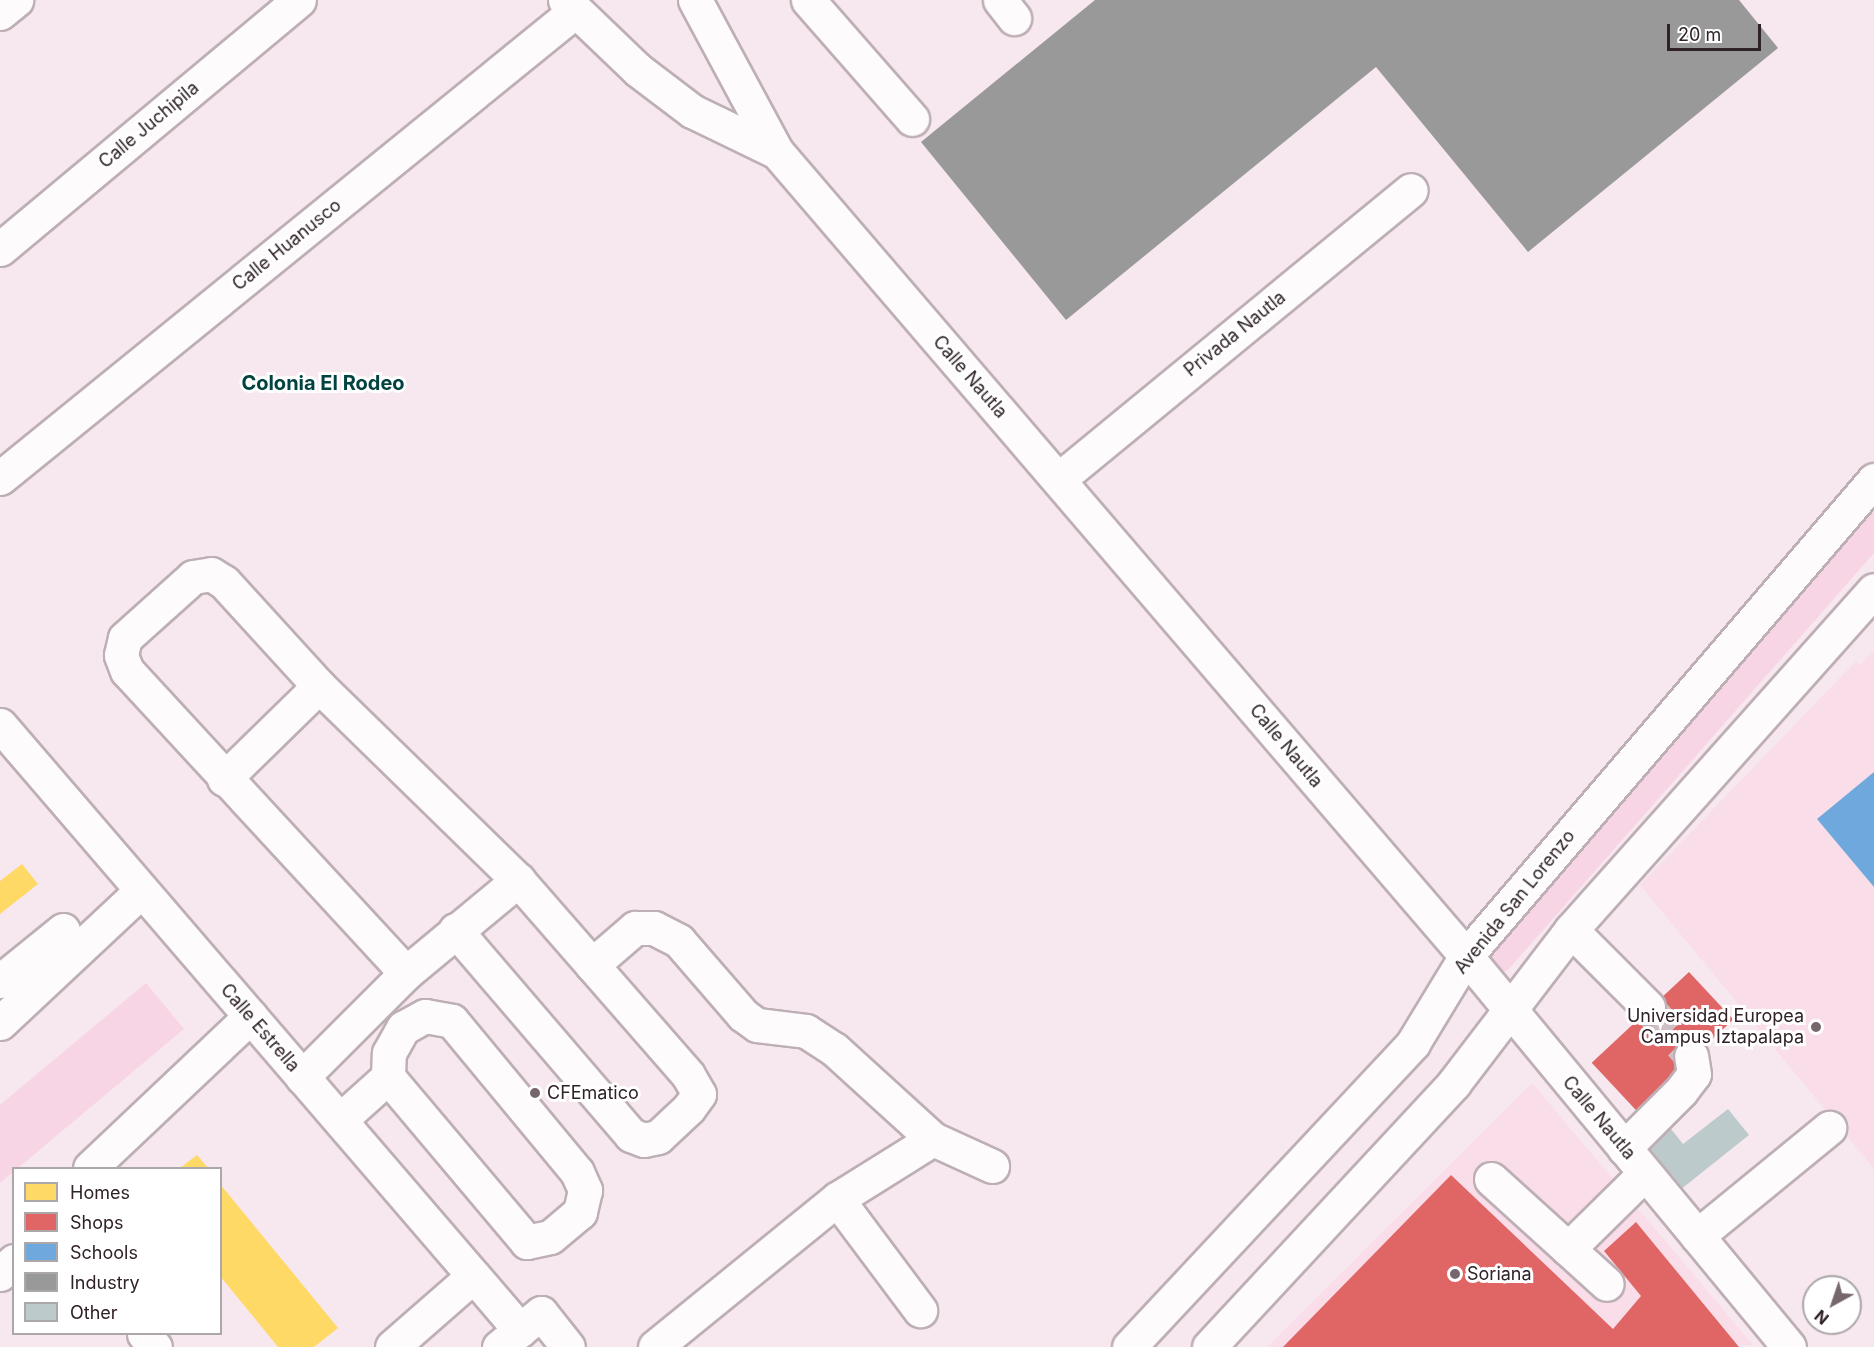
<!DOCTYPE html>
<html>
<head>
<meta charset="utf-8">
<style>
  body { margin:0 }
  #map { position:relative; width:1874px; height:1347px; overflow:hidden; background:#f7e7ee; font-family:Inter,sans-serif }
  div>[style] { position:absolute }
  .built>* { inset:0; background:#f9deea }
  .green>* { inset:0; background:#f8d5e5 }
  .homes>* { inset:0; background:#ffd966 }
  .shops>* { inset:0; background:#e06666; transform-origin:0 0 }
  .schools>* { inset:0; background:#6fa8dc }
  .industry>* { inset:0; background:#999 }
  .building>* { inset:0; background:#bdcacc }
  .minor-tunnel>* { height:33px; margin-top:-16.5px; transform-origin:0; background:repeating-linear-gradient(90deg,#cfc0c6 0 33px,transparent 0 49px) }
  .roads { filter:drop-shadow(2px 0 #bdafb5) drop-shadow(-2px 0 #bdafb5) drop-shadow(0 2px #bdafb5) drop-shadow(0 -2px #bdafb5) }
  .minor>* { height:33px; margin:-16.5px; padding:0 16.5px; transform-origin:16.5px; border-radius:16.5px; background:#fefbfc }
  .major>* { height:33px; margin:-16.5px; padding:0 16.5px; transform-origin:16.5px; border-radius:16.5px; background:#fefbfc }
  .dots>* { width:16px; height:16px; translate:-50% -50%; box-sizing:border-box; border:3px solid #fff; border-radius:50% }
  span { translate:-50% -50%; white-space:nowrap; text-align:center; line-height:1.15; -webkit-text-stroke:6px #fff; paint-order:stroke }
  .street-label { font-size:18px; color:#2f2228 }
  .poi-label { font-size:18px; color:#2f2228 }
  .right { translate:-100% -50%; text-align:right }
  .left { translate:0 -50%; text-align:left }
  .neighbourhood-label { font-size:20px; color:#004341; font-weight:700 }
  .legend { position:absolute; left:12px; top:1167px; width:210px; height:168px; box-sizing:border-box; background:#fff; border:2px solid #aca7a9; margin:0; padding:8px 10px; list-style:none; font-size:18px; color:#2f2228 }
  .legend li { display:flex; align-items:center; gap:12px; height:30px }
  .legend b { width:30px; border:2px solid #aca7a9 }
  .north { position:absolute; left:1802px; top:1275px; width:60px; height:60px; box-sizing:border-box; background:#fff; border:2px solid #aca7a9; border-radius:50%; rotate:220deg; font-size:16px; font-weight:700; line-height:24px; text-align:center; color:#2f2228 }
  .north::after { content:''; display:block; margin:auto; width:21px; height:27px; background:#75676d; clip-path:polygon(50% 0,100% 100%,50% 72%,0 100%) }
  .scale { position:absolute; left:1667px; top:24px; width:94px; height:27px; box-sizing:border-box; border:3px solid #2f2228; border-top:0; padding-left:8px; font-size:18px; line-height:21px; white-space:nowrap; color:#2f2228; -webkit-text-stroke:4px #fff; paint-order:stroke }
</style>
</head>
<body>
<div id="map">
  <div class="built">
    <div style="clip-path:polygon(1874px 650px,1874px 1169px,1640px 885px,1856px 661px,1860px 665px)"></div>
    <div style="clip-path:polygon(1532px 1083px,1753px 1345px,1267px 1347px)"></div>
  </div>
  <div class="green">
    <div style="clip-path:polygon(1874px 508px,1874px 553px,1508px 970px,1494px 974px,1488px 966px,1492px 950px,1505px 933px)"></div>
    <div style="clip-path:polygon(146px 983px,184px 1029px,0 1183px,0 1105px)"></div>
  </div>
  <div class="homes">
    <div style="clip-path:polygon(22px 864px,38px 884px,0 914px,0 881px)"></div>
    <div style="clip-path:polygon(197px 1155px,208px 1168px,180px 1168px)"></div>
    <div style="clip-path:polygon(220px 1184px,338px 1328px,314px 1347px,278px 1347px,220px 1276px)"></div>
  </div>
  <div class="shops">
    <div style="left:1689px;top:972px;width:65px;height:133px;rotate:47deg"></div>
    <div style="clip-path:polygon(1451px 1175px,1613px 1329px,1641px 1296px,1604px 1251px,1636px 1222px,1739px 1347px,1283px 1347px)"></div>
  </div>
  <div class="schools">
    <div style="clip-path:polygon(1874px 772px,1874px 887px,1817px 819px)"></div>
  </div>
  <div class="industry">
    <div style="clip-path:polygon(1095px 0,1739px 0,1778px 48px,1528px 252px,1376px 67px,1066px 320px,921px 142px)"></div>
  </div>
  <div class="building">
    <div style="clip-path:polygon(1728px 1109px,1749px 1135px,1680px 1190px,1643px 1143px,1667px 1124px,1683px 1144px)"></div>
  </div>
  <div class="minor-tunnel">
    <div style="left:1648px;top:1007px;width:65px;rotate:48.7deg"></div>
  </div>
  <div class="roads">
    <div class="minor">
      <div style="left:565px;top:0;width:101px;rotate:43.8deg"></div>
      <div style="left:638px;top:70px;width:68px;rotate:37.2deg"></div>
      <div style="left:692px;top:111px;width:94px;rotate:25.8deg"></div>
      <div style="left:695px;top:0;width:173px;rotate:61.7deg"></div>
      <div style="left:777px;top:152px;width:1059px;rotate:49.4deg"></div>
      <div style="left:1466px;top:956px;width:507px;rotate:50.44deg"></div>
      <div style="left:808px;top:0;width:158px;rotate:48.8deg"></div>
      <div style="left:1000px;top:0;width:23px;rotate:52deg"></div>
      <div style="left:0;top:13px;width:21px;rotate:-39deg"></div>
      <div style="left:0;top:249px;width:389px;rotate:-39.8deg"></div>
      <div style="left:0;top:478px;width:741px;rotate:-39.08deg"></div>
      <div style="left:1059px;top:479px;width:455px;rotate:-39.4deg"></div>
      <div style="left:0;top:725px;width:798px;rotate:49.32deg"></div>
      <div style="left:224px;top:779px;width:133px;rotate:-44.4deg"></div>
      <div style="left:1571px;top:930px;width:109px;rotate:45deg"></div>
      <div style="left:592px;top:965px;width:57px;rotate:-40.7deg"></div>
      <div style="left:635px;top:928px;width:19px"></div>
      <div style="left:654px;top:928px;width:28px;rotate:27deg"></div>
      <div style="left:679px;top:941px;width:98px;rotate:49.1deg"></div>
      <div style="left:743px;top:1015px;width:17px;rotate:36deg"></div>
      <div style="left:757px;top:1025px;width:49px;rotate:7deg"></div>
      <div style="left:806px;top:1031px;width:33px;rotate:33deg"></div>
      <div style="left:834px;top:1049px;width:134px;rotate:42.3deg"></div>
      <div style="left:406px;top:973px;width:411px;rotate:-132.7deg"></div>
      <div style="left:127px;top:671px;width:17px;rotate:-111deg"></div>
      <div style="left:121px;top:655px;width:17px;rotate:-77deg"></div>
      <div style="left:125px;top:638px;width:91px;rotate:-41.9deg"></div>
      <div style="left:193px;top:577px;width:18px;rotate:-9deg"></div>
      <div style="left:211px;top:574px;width:15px;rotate:32deg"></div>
      <div style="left:224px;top:582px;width:141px;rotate:47.6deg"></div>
      <div style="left:319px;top:686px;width:278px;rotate:44.3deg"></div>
      <div style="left:518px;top:880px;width:259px;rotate:48.9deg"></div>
      <div style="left:688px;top:1075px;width:22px;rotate:60deg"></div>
      <div style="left:699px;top:1094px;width:17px;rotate:126deg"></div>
      <div style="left:689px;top:1108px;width:42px;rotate:136.9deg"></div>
      <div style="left:658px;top:1137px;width:14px;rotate:168deg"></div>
      <div style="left:644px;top:1140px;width:14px;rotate:-159deg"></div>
      <div style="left:631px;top:1135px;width:270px;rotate:-130.6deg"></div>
      <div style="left:0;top:981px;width:81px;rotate:-39deg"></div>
      <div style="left:425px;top:1016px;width:27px;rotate:10deg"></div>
      <div style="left:452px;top:1021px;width:196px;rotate:50.4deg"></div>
      <div style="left:577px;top:1172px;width:20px;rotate:66deg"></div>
      <div style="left:585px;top:1190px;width:23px;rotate:103deg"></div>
      <div style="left:580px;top:1212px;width:39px;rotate:140deg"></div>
      <div style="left:550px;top:1237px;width:24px;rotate:168deg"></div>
      <div style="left:527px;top:1242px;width:216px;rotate:-130.1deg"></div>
      <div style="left:388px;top:1077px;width:24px;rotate:-88deg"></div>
      <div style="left:389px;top:1053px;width:29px;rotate:-61deg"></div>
      <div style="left:403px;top:1028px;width:25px;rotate:-29deg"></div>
      <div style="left:0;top:1023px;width:192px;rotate:-43.1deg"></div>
      <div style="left:302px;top:1077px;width:147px;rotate:-45deg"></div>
      <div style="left:406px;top:973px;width:146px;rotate:-39.7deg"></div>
      <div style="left:340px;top:1120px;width:64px;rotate:-41.9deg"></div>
      <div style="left:1624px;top:1148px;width:81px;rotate:-45deg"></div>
      <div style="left:1681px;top:1091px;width:21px;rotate:-53deg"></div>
      <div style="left:1694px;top:1074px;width:18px;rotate:-99deg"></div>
      <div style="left:90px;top:1168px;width:221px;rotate:-43.4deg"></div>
      <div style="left:1491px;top:1179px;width:156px;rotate:42.2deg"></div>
      <div style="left:837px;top:1199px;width:139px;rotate:53.2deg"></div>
      <div style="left:1697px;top:1236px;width:171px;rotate:-39.3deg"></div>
      <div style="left:1568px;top:1249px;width:108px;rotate:-44.6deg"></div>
      <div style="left:0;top:1274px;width:19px;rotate:-43deg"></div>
      <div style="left:144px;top:1334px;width:17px;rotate:50deg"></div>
      <div style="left:392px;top:1347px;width:108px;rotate:-41.2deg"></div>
      <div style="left:499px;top:1347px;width:54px;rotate:-39deg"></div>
      <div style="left:541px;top:1313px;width:43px;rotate:51.5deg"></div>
      <div style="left:655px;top:1347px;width:235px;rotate:-39.1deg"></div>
      <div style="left:837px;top:1199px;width:113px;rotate:-32deg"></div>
      <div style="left:933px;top:1139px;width:65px;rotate:24.6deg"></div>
    </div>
    <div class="major">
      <div style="left:1129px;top:1347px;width:416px;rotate:-46.9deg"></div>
      <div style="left:1413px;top:1043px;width:102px;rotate:-58.7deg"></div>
      <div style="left:1466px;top:956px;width:627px;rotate:-49.4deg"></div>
      <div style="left:1209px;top:1347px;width:360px;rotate:-47.1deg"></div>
      <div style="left:1454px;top:1083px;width:193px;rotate:-52.6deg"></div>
      <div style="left:1571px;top:930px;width:455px;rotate:-48.3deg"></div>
    </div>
  </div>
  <div class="dots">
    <div style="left:1816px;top:1027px;background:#75676d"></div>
    <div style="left:535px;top:1093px;background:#75676d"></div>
    <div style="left:1455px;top:1274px;background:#75676d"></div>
  </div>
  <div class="street-label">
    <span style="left:149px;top:125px;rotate:-40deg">Calle Juchipila</span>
    <span style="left:287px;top:245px;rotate:-39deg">Calle Huanusco</span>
    <span style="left:1235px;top:334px;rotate:-39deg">Privada Nautla</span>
    <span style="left:970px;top:377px;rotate:49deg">Calle Nautla</span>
    <span style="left:1286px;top:746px;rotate:50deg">Calle Nautla</span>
    <span style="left:1515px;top:902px;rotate:-51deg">Avenida San Lorenzo</span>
    <span style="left:260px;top:1028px;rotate:49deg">Calle Estrella</span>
    <span style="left:1599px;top:1118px;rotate:50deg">Calle Nautla</span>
  </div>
  <div class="poi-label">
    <span class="right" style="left:1804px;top:1027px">Universidad Europea<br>Campus Iztapalapa</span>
    <span class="left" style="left:547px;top:1093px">CFEmatico</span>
    <span class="left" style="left:1467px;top:1274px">Soriana</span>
  </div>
  <div class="neighbourhood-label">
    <span style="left:323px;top:383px">Colonia El Rodeo</span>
  </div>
  <ul class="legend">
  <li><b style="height:16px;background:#ffd966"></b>Homes</li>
  <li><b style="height:16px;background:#e06666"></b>Shops</li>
  <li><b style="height:16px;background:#6fa8dc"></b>Schools</li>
  <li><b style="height:16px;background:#999"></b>Industry</li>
  <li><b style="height:16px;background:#bdcacc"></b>Other</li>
  </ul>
  <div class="north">N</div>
  <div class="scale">20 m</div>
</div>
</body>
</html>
